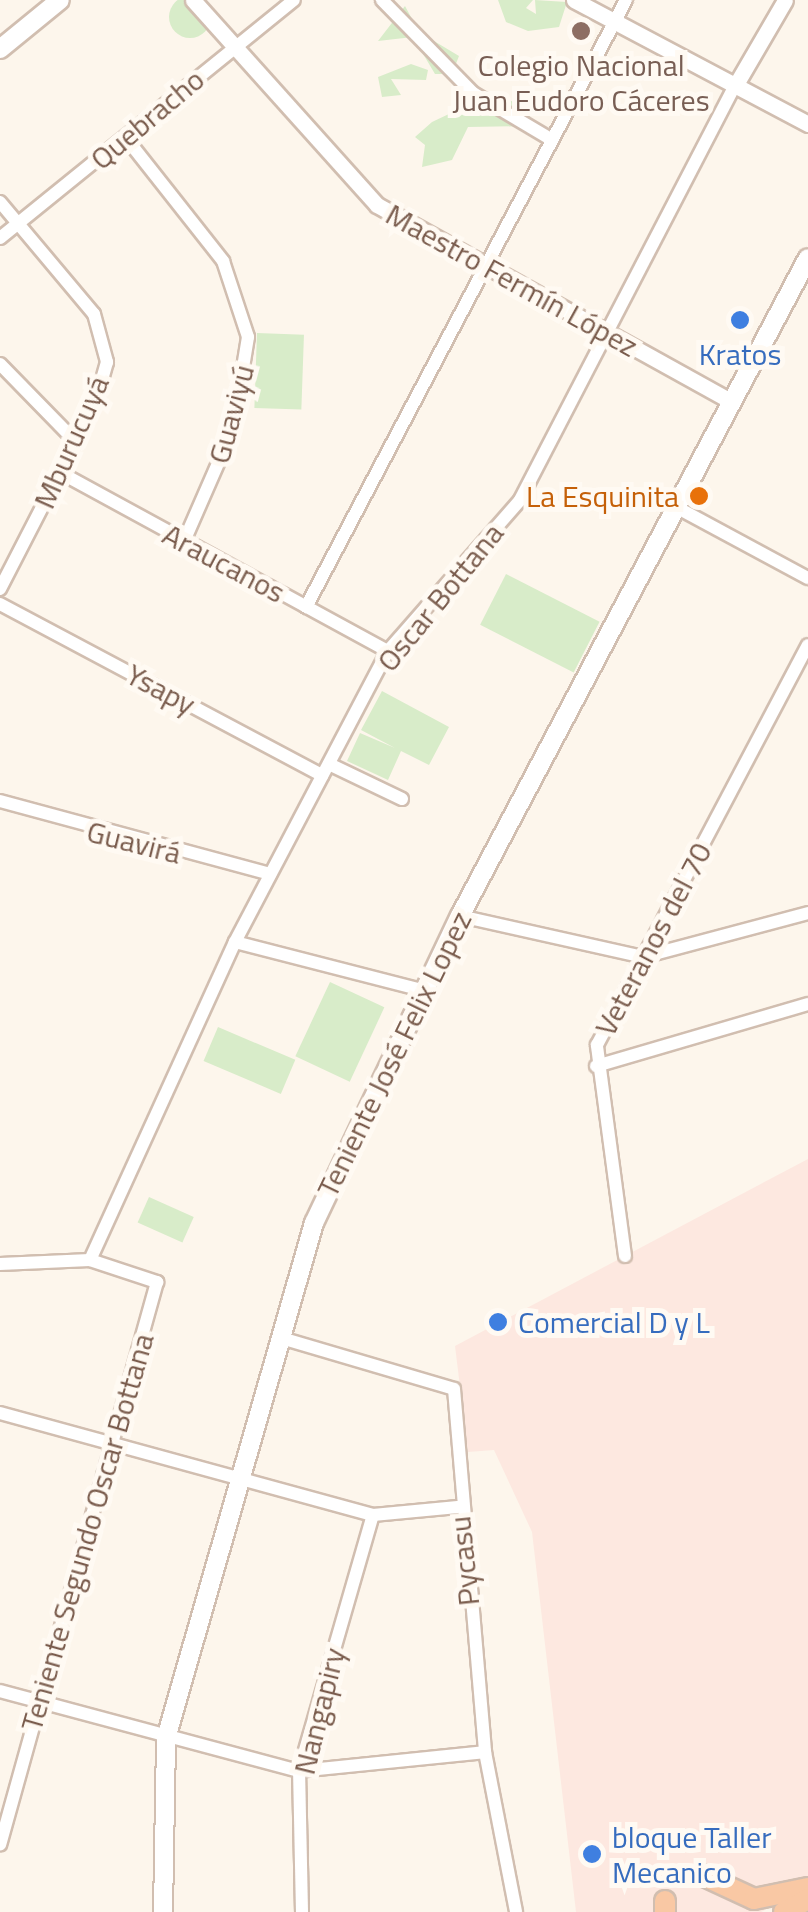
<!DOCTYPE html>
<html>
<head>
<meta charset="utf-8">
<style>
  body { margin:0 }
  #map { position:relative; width:808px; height:1912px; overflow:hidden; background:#fdf6ec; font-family:"Titillium Web",sans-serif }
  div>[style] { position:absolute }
  .commercial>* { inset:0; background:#fde8e0 }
  .green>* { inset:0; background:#d8ecc9; transform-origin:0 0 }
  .round { border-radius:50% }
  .roads { filter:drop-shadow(2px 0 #d1beb0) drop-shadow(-2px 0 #d1beb0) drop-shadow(0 2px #d1beb0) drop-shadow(0 -2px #d1beb0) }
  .minor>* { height:12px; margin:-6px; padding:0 6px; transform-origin:6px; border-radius:6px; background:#fff }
  .tertiary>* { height:15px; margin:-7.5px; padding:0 7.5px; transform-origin:7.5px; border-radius:7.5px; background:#fff }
  .secondary>* { height:18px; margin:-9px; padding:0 9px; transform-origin:9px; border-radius:9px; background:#fff }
  .trunk>* { height:20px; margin:-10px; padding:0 10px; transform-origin:10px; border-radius:10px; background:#f9c8a4 }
  .dots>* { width:28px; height:28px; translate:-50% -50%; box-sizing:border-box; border:5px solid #fffaf3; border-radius:50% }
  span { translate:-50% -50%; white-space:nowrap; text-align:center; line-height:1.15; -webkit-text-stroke:10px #fffaf3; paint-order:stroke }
  .education-label { font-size:30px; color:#785e54 }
  .street-label { font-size:30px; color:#7a5c4d }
  .shop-label { font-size:30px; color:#366cbe }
  .left { translate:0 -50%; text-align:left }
  .food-label { font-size:30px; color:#c56008 }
  .right { translate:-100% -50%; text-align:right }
</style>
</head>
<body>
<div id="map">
  <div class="commercial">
    <div style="clip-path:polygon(808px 1159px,808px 1887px,761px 1912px,576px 1912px,532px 1532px,494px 1450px,468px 1452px,455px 1346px)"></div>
  </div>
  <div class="green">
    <div class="round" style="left:169px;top:-4px;width:42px;height:42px"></div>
    <div style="clip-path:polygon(498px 0,533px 0,526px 8px,536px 14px,535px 0,567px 2px,559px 27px,528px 31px,506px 22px)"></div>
    <div style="clip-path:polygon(405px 6px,419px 32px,459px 56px,452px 74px,435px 74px,413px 37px,378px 41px)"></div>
    <div style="clip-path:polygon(411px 64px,428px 70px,426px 80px,391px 79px,401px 95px,382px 97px,378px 77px)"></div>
    <div style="clip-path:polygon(502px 98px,524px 105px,535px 126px,468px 127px,452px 160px,422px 167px,425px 145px,415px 137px,432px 122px,470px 104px,514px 120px)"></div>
    <div style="left:257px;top:333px;width:47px;height:75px;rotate:2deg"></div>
    <div style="left:506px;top:574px;width:105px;height:57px;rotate:27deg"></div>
    <div style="clip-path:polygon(382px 691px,449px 727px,429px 765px,401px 751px,388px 780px,347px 761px,360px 733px,395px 748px,361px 730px)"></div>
    <div style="left:330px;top:982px;width:60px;height:82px;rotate:25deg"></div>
    <div style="left:218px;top:1027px;width:84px;height:37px;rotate:23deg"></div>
    <div style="left:149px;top:1197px;width:49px;height:28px;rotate:24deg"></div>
  </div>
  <div class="roads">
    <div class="minor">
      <div style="left:382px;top:0;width:130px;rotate:45.6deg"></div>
      <div style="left:473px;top:93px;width:92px;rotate:30.7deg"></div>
      <div style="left:126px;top:138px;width:157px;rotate:51.7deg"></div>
      <div style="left:223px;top:261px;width:80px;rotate:71.8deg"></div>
      <div style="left:248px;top:337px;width:93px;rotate:99.3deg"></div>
      <div style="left:233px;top:429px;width:122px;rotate:113.6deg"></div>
      <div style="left:0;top:202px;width:146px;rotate:50deg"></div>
      <div style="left:94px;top:314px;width:50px;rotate:74.8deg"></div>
      <div style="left:107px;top:362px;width:44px;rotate:105.9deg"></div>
      <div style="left:95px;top:404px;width:208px;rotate:117.2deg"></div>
      <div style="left:0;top:238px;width:378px;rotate:-39deg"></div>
      <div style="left:0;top:364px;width:109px;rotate:45.7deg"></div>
      <div style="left:61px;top:473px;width:372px;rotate:28.6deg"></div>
      <div style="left:676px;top:507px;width:150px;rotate:28.3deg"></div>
      <div style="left:0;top:604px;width:365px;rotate:28deg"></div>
      <div style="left:306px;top:607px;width:686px;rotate:-62.2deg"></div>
      <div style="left:329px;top:764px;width:81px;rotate:25.6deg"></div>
      <div style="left:0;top:801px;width:280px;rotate:15.1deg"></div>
      <div style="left:460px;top:916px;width:188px;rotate:12.6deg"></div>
      <div style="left:643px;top:957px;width:171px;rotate:-14.9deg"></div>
      <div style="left:235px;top:942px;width:193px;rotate:14.4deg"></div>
      <div style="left:596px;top:1066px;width:221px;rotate:-16.3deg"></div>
      <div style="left:625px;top:1256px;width:213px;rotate:-97.6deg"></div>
      <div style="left:597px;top:1045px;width:452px;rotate:-62.2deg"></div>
      <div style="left:90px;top:1260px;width:349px;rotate:-65.5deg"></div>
      <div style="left:235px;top:942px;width:329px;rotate:-62.3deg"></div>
      <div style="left:388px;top:651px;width:201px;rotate:-48.8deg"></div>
      <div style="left:520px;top:500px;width:466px;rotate:-62.6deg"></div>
      <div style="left:0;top:1264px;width:90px;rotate:-2.5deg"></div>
      <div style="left:90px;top:1260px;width:71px;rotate:18.2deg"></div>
      <div style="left:157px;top:1282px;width:584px;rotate:105.58deg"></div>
      <div style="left:281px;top:1338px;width:180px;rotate:16.4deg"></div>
      <div style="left:454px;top:1389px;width:364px;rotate:85.1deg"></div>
      <div style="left:485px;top:1752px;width:163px;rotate:79deg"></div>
      <div style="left:0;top:1413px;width:387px;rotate:15.3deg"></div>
      <div style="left:373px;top:1515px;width:85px;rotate:-5.4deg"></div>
      <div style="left:0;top:1691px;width:310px;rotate:15deg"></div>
      <div style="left:299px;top:1771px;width:187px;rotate:-5.8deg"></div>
      <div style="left:302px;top:1912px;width:141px;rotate:-91.2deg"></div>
      <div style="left:299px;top:1771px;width:266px;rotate:-73.9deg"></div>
    </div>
    <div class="tertiary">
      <div style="left:193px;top:0;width:275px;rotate:48.1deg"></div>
      <div style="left:377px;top:205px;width:406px;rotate:29deg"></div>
      <div style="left:574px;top:0;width:265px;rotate:27.9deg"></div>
      <div style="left:735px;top:86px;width:99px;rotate:-59.8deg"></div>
    </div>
    <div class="secondary">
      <div style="left:0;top:49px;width:77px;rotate:-39.2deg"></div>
      <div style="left:163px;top:1912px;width:174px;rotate:-89deg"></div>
      <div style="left:166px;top:1738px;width:536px;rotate:-73.97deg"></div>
      <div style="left:314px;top:1223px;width:340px;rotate:-64.6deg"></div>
      <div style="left:460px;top:916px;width:744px;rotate:-62.13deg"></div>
    </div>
    <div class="trunk">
      <div style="left:702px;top:1875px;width:57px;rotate:24.8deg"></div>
      <div style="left:754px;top:1899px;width:55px;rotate:-11.5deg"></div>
      <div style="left:665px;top:1912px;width:11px;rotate:-90deg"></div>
      <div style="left:784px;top:1912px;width:27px;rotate:-28deg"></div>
    </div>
  </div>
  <div class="dots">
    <div style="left:581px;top:31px;background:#8d6e63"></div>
    <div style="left:740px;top:320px;background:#3f7fe0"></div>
    <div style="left:699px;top:496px;background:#e8710a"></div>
    <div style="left:498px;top:1322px;background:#3f7fe0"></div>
    <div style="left:592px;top:1854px;background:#3f7fe0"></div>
  </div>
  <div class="education-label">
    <span style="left:581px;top:82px">Colegio Nacional<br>Juan Eudoro Cáceres</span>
  </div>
  <div class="street-label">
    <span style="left:147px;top:119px;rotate:-40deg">Quebracho</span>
    <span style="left:512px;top:280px;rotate:29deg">Maestro Fermín López</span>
    <span style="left:231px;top:414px;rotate:-75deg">Guaviyú</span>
    <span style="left:71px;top:442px;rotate:-66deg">Mburucuyá</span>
    <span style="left:224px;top:563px;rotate:28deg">Araucanos</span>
    <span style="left:440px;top:597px;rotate:-51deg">Oscar Bottana</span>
    <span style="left:161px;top:689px;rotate:28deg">Ysapy</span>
    <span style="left:134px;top:842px;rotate:14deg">Guavirá</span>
    <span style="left:653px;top:939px;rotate:-62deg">Veteranos del 70</span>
    <span style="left:394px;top:1054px;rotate:-64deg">Teniente José Felix Lopez</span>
    <span style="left:87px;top:1532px;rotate:-74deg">Teniente Segundo Oscar Bottana</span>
    <span style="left:464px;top:1561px;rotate:-96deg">Pycasu</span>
    <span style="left:319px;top:1711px;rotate:-76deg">Nangapiry</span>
  </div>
  <div class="shop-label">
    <span style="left:740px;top:354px">Kratos</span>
    <span class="left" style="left:518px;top:1322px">Comercial D y L</span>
    <span class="left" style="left:612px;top:1854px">bloque Taller<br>Mecanico</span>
  </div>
  <div class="food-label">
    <span class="right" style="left:679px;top:496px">La Esquinita</span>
  </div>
</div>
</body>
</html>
